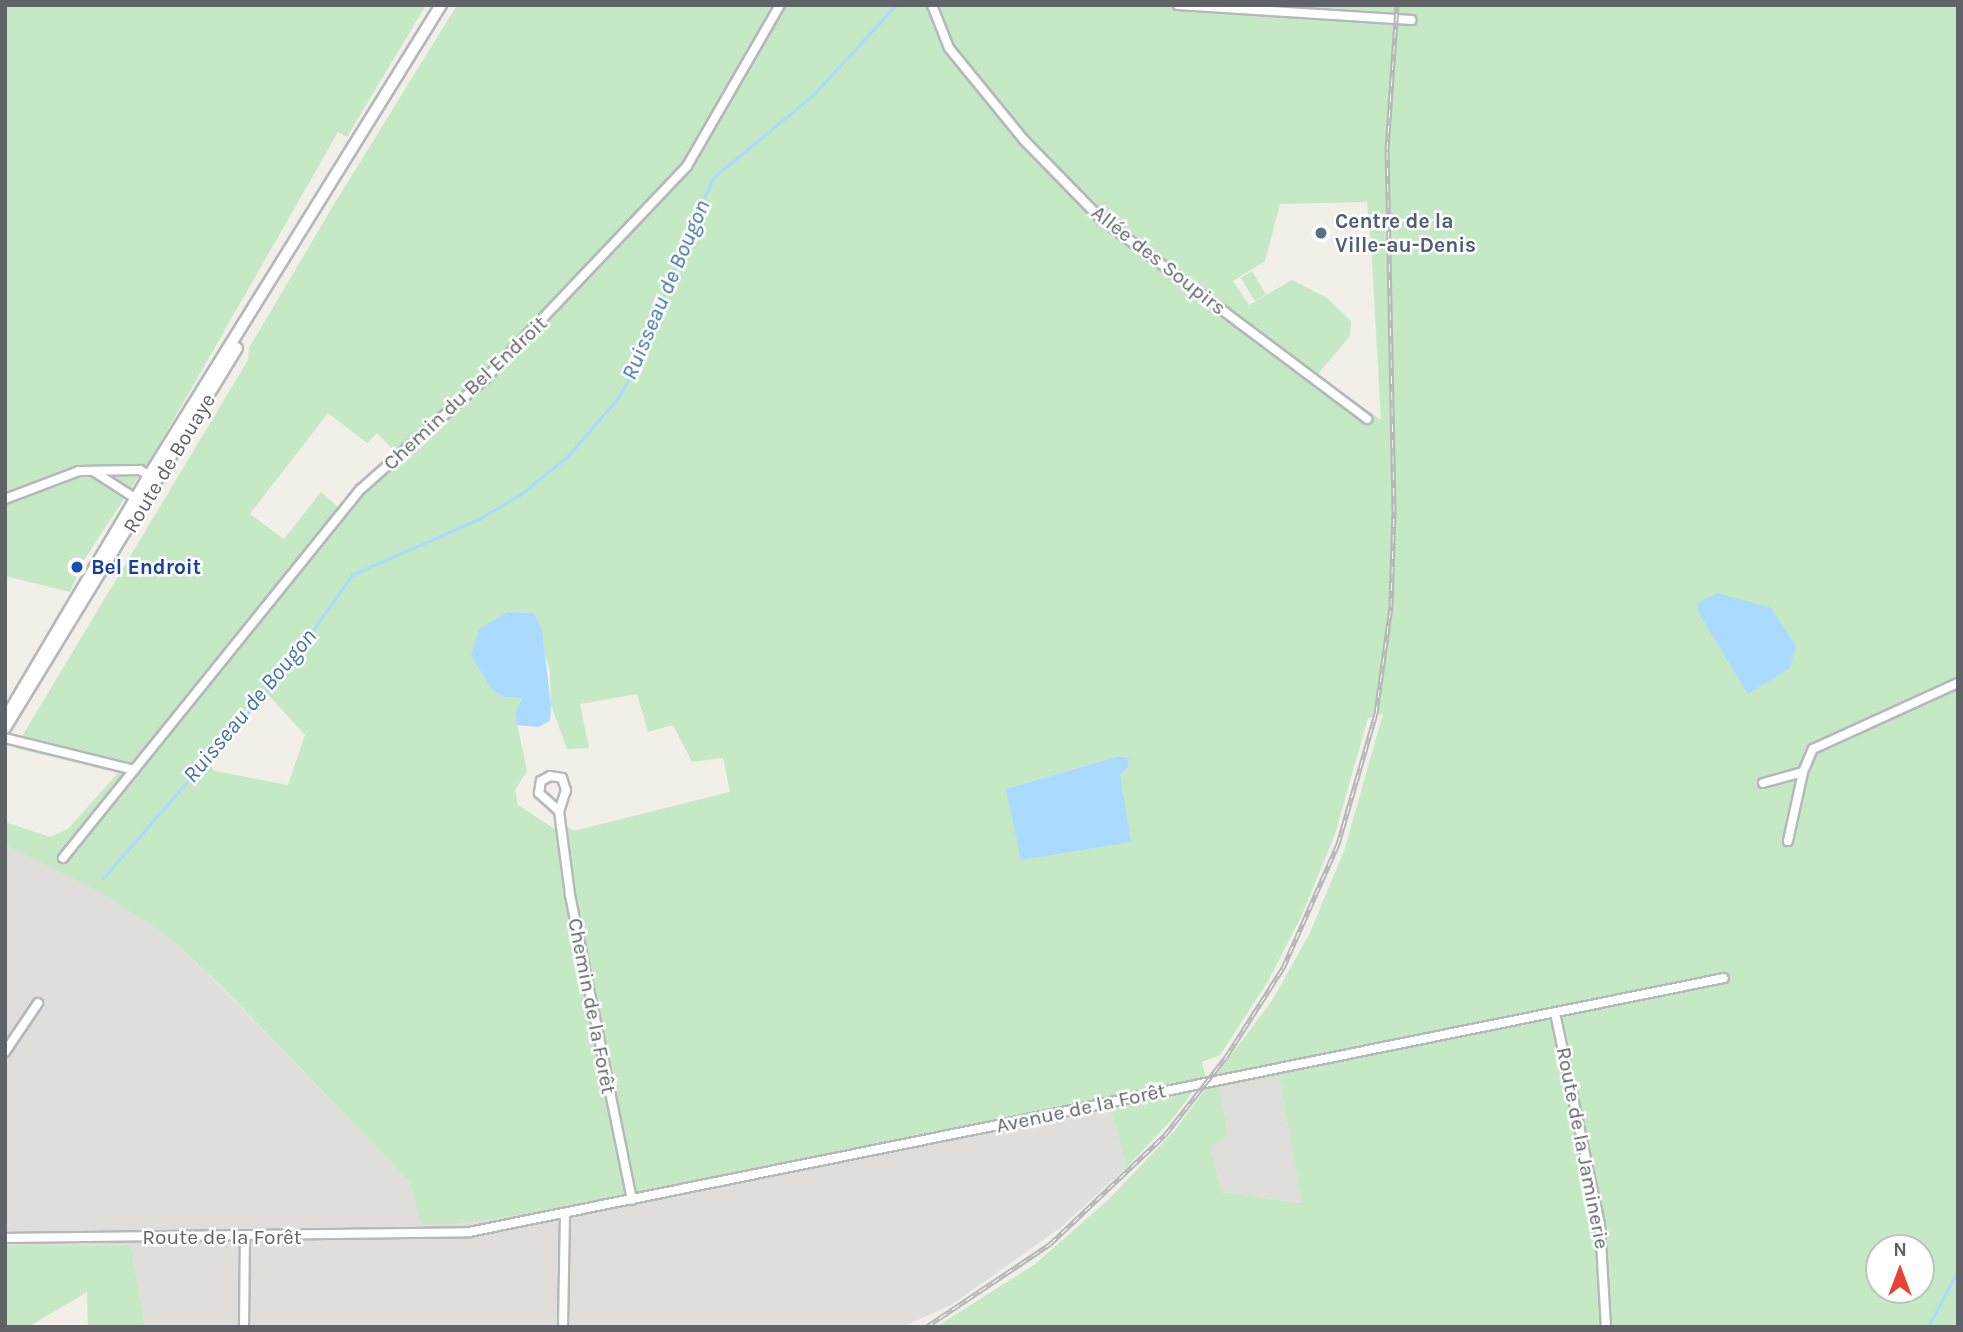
<!DOCTYPE html>
<html>
<head>
<meta charset="utf-8">
<style>
  body { margin:0 }
  #map { position:relative; width:1963px; height:1332px; overflow:hidden; background:#f1efe8; font-family:Karla,sans-serif }
  div>[style] { position:absolute }
  .industrial>* { inset:0; background:#e0deda }
  .green>* { inset:0; background:#c5e8c5; transform-origin:0 0 }
  .water>* { inset:0; background:#aadaff }
  .stream>* { height:2.5px; margin:-1.25px; padding:0 1.25px; transform-origin:1.25px; border-radius:1.25px; background:#aadaff }
  .roads { filter:drop-shadow(2px 0 #b5b8bc) drop-shadow(-2px 0 #b5b8bc) drop-shadow(0 2px #b5b8bc) drop-shadow(0 -2px #b5b8bc) }
  .minor>* { height:8px; margin:-4px; padding:0 4px; transform-origin:4px; border-radius:4px; background:#fff }
  .secondary>* { height:10px; margin:-5px; padding:0 5px; transform-origin:5px; border-radius:5px; background:#fff }
  .rail>* { height:5px; margin-top:-2.5px; transform-origin:0; background:repeating-linear-gradient(90deg,#fff 0 8px,#b6b7b8 0 16px); box-sizing:border-box; border-block:2px solid #b6b7b8 }
  .dots>* { width:19px; height:19px; translate:-50% -50%; box-sizing:border-box; border:4px solid #fff; border-radius:50% }
  span { translate:-50% -50%; white-space:nowrap; text-align:center; line-height:1.15; -webkit-text-stroke:5px #fff; paint-order:stroke }
  .service-label { font-size:21px; color:#4e5e75; font-weight:700 }
  .left { translate:0 -50%; text-align:left }
  .street-label { font-size:21px; color:#5f6368 }
  .transit-label { font-size:21px; color:#164399; font-weight:700 }
  .water-label { font-size:23px; color:#4174aa; font-style:italic }
  .frame { position:absolute; inset:0; border:7px solid #5f6368; pointer-events:none }
  .north { position:absolute; left:1865px; top:1234px; width:70px; height:70px; box-sizing:border-box; background:#fff; border:2px solid #bfc1c3; border-radius:50%; rotate:0deg; font-size:19px; font-weight:700; line-height:28px; text-align:center; color:#5f6368 }
  .north::after { content:''; display:block; margin:auto; width:24px; height:32px; background:#ea4335; clip-path:polygon(50% 0,100% 100%,50% 72%,0 100%) }
</style>
</head>
<body>
<div id="map">
  <div class="industrial">
    <div style="clip-path:polygon(5px 845px,101px 893px,164px 933px,220px 986px,410px 1182px,420px 1224px,458px 1224px,556px 1209px,1108px 1096px,1126px 1168px,1060px 1228px,988px 1279px,951px 1305px,902px 1327px,145px 1327px,131px 1246px,5px 1246px)"></div>
    <div style="clip-path:polygon(1279px 1077px,1302px 1203px,1221px 1192px,1211px 1147px,1228px 1136px,1220px 1086px)"></div>
  </div>
  <div class="green">
    <div style="clip-path:polygon(5px 5px,426px 5px,347px 137px,338px 132px,155px 452px,84px 560px,70px 592px,5px 576px)"></div>
    <div style="clip-path:polygon(evenodd,457px 5px,1958px 5px,1958px 1327px,936px 1327px,1034px 1265px,1108px 1200px,1175px 1130px,1273px 999px,1309px 935px,1344px 851px,1383px 714px,1368px 718px,1335px 834px,1301px 917px,1267px 983px,1220px 1055px,1202px 1062px,1205px 1075px,1174px 1117px,1126px 1168px,1108px 1096px,556px 1209px,458px 1224px,420px 1224px,410px 1182px,220px 985px,164px 933px,101px 893px,5px 845px,5px 822px,50px 837px,68px 829px,118px 773px,15px 748px,248px 360px,249px 348px,333px 206px,457px 5px,1367px 202px,1371px 243px,1381px 420px,1317px 375px,1350px 336px,1351px 321px,1327px 298px,1292px 280px,1249px 305px,1233px 281px,1265px 261px,1280px 204px,1367px 202px,457px 5px,328px 413px,367px 443px,377px 433px,402px 459px,371px 486px,348px 516px,321px 492px,284px 539px,250px 514px,328px 413px,457px 5px,508px 612px,534px 613px,550px 672px,551px 705px,567px 749px,589px 748px,580px 704px,637px 694px,648px 732px,673px 725px,692px 762px,723px 758px,730px 792px,574px 831px,567px 827px,553px 828px,518px 805px,515px 790px,527px 771px,515px 714px,522px 697px,504px 697px,492px 690px,471px 656px,508px 612px,457px 5px,264px 690px,305px 735px,288px 785px,215px 771px,202px 758px,264px 690px,457px 5px,1119px 756px,1129px 758px,1128px 767px,1120px 775px,1006px 789px,1119px 756px,457px 5px,1279px 1077px,1302px 1203px,1221px 1192px,1211px 1147px,1228px 1136px,1220px 1087px,1279px 1077px,457px 5px,1879px 1248px,1921px 1248px,1921px 1290px,1879px 1290px,1879px 1248px)"></div>
    <div style="left:1252px;top:271px;width:27px;height:13px;rotate:59deg"></div>
    <div style="clip-path:polygon(5px 1246px,131px 1246px,145px 1327px,88px 1327px,87px 1292px,28px 1327px,5px 1327px)"></div>
  </div>
  <div class="water">
    <div style="clip-path:polygon(1717px 593px,1771px 608px,1796px 646px,1790px 668px,1748px 694px,1698px 612px,1697px 603px)"></div>
    <div style="clip-path:polygon(508px 612px,534px 613px,542px 631px,551px 705px,550px 721px,538px 727px,517px 725px,515px 713px,522px 698px,504px 697px,492px 690px,471px 656px,479px 629px)"></div>
    <div style="clip-path:polygon(1119px 756px,1129px 758px,1128px 767px,1120px 775px,1131px 842px,1021px 860px,1006px 789px)"></div>
  </div>
  <div class="stream">
    <div style="left:103px;top:878px;width:276px;rotate:-48.8deg"></div>
    <div style="left:285px;top:670px;width:116px;rotate:-54.8deg"></div>
    <div style="left:352px;top:575px;width:139px;rotate:-23.8deg"></div>
    <div style="left:479px;top:519px;width:49px;rotate:-30.8deg"></div>
    <div style="left:521px;top:494px;width:59px;rotate:-38.8deg"></div>
    <div style="left:567px;top:457px;width:78px;rotate:-49.2deg"></div>
    <div style="left:618px;top:398px;width:42px;rotate:-59.7deg"></div>
    <div style="left:639px;top:362px;width:137px;rotate:-69.4deg"></div>
    <div style="left:687px;top:234px;width:63px;rotate:-64.7deg"></div>
    <div style="left:714px;top:177px;width:127px;rotate:-39.6deg"></div>
    <div style="left:812px;top:96px;width:124px;rotate:-47.3deg"></div>
    <div style="left:1928px;top:1327px;width:64px;rotate:-62.2deg"></div>
  </div>
  <div class="roads">
    <div class="minor">
      <div style="left:932px;top:5px;width:46px;rotate:68.4deg"></div>
      <div style="left:949px;top:48px;width:119px;rotate:50.8deg"></div>
      <div style="left:1024px;top:140px;width:110px;rotate:45.7deg"></div>
      <div style="left:1101px;top:219px;width:333px;rotate:36.9deg"></div>
      <div style="left:1178px;top:5px;width:234px;rotate:3.7deg"></div>
      <div style="left:93px;top:471px;width:54px;rotate:32.8deg"></div>
      <div style="left:5px;top:499px;width:79px;rotate:-20.7deg"></div>
      <div style="left:79px;top:471px;width:61px;rotate:-0.9deg"></div>
      <div style="left:140px;top:470px;width:15px;rotate:32deg"></div>
      <div style="left:5px;top:738px;width:133px;rotate:13.9deg"></div>
      <div style="left:1763px;top:783px;width:41px;rotate:-15.4deg"></div>
      <div style="left:559px;top:811px;width:27px;rotate:-138deg"></div>
      <div style="left:539px;top:793px;width:12px;rotate:-81deg"></div>
      <div style="left:541px;top:781px;width:10px;rotate:-29deg"></div>
      <div style="left:550px;top:776px;width:12px;rotate:9deg"></div>
      <div style="left:562px;top:778px;width:13px;rotate:72deg"></div>
      <div style="left:566px;top:790px;width:22px;rotate:108deg"></div>
      <div style="left:559px;top:811px;width:85px;rotate:82.5deg"></div>
      <div style="left:570px;top:895px;width:311px;rotate:78.5deg"></div>
      <div style="left:1788px;top:841px;width:71px;rotate:-77.7deg"></div>
      <div style="left:1803px;top:772px;width:25px;rotate:-67deg"></div>
      <div style="left:1813px;top:749px;width:159px;rotate:-24.5deg"></div>
      <div style="left:63px;top:858px;width:474px;rotate:-51.1deg"></div>
      <div style="left:361px;top:489px;width:167px;rotate:-41.6deg"></div>
      <div style="left:486px;top:378px;width:292px;rotate:-46.5deg"></div>
      <div style="left:687px;top:166px;width:186px;rotate:-60deg"></div>
      <div style="left:1555px;top:1013px;width:216px;rotate:78deg"></div>
      <div style="left:1600px;top:1224px;width:103px;rotate:86.7deg"></div>
      <div style="left:5px;top:1052px;width:59px;rotate:-56deg"></div>
      <div style="left:5px;top:1238px;width:464px;rotate:-0.7deg"></div>
      <div style="left:469px;top:1232px;width:1280px;rotate:-11.44deg"></div>
      <div style="left:244px;top:1327px;width:90px;rotate:-89.4deg"></div>
      <div style="left:563px;top:1327px;width:112px;rotate:-89deg"></div>
    </div>
    <div class="secondary">
      <div style="left:5px;top:719px;width:285px;rotate:-59.4deg"></div>
      <div style="left:150px;top:474px;width:552px;rotate:-58.18deg"></div>
      <div style="left:5px;top:728px;width:445px;rotate:-58.6deg"></div>
    </div>
  </div>
  <div class="rail">
    <div style="left:926px;top:1327px;width:149px;rotate:-33.8deg"></div>
    <div style="left:1050px;top:1244px;width:158px;rotate:-43.5deg"></div>
    <div style="left:1165px;top:1135px;width:99px;rotate:-52deg"></div>
    <div style="left:1226px;top:1057px;width:106px;rotate:-57.4deg"></div>
    <div style="left:1283px;top:968px;width:136px;rotate:-66.1deg"></div>
    <div style="left:1338px;top:844px;width:136px;rotate:-73.8deg"></div>
    <div style="left:1376px;top:713px;width:108px;rotate:-82deg"></div>
    <div style="left:1391px;top:606px;width:95px;rotate:-88.2deg"></div>
    <div style="left:1394px;top:511px;width:362px;rotate:-91.1deg"></div>
    <div style="left:1387px;top:149px;width:144px;rotate:-86deg"></div>
  </div>
  <div class="dots">
    <div style="left:1321px;top:233px;background:#5c6f8a"></div>
    <div style="left:77px;top:567px;background:#1a4fb4"></div>
  </div>
  <div class="service-label">
    <span class="left" style="left:1335px;top:233px">Centre de la<br>Ville-au-Denis</span>
  </div>
  <div class="street-label">
    <span style="left:1159px;top:260px;rotate:38deg">Allée des Soupirs</span>
    <span style="left:465px;top:393px;rotate:-43deg">Chemin du Bel Endroit</span>
    <span style="left:169px;top:463px;rotate:-59deg">Route de Bouaye</span>
    <span style="left:592px;top:1006px;rotate:79deg">Chemin de la Forêt</span>
    <span style="left:1081px;top:1108px;rotate:-12deg">Avenue de la Forêt</span>
    <span style="left:1583px;top:1148px;rotate:79deg">Route de la Jaminerie</span>
    <span style="left:222px;top:1237px">Route de la Forêt</span>
  </div>
  <div class="transit-label">
    <span class="left" style="left:91px;top:567px">Bel Endroit</span>
  </div>
  <div class="water-label">
    <span style="left:666px;top:290px;rotate:-67deg">Ruisseau de Bougon</span>
    <span style="left:250px;top:706px;rotate:-50deg">Ruisseau de Bougon</span>
  </div>
  <div class="frame"></div>
  <div class="north">N</div>
</div>
</body>
</html>
